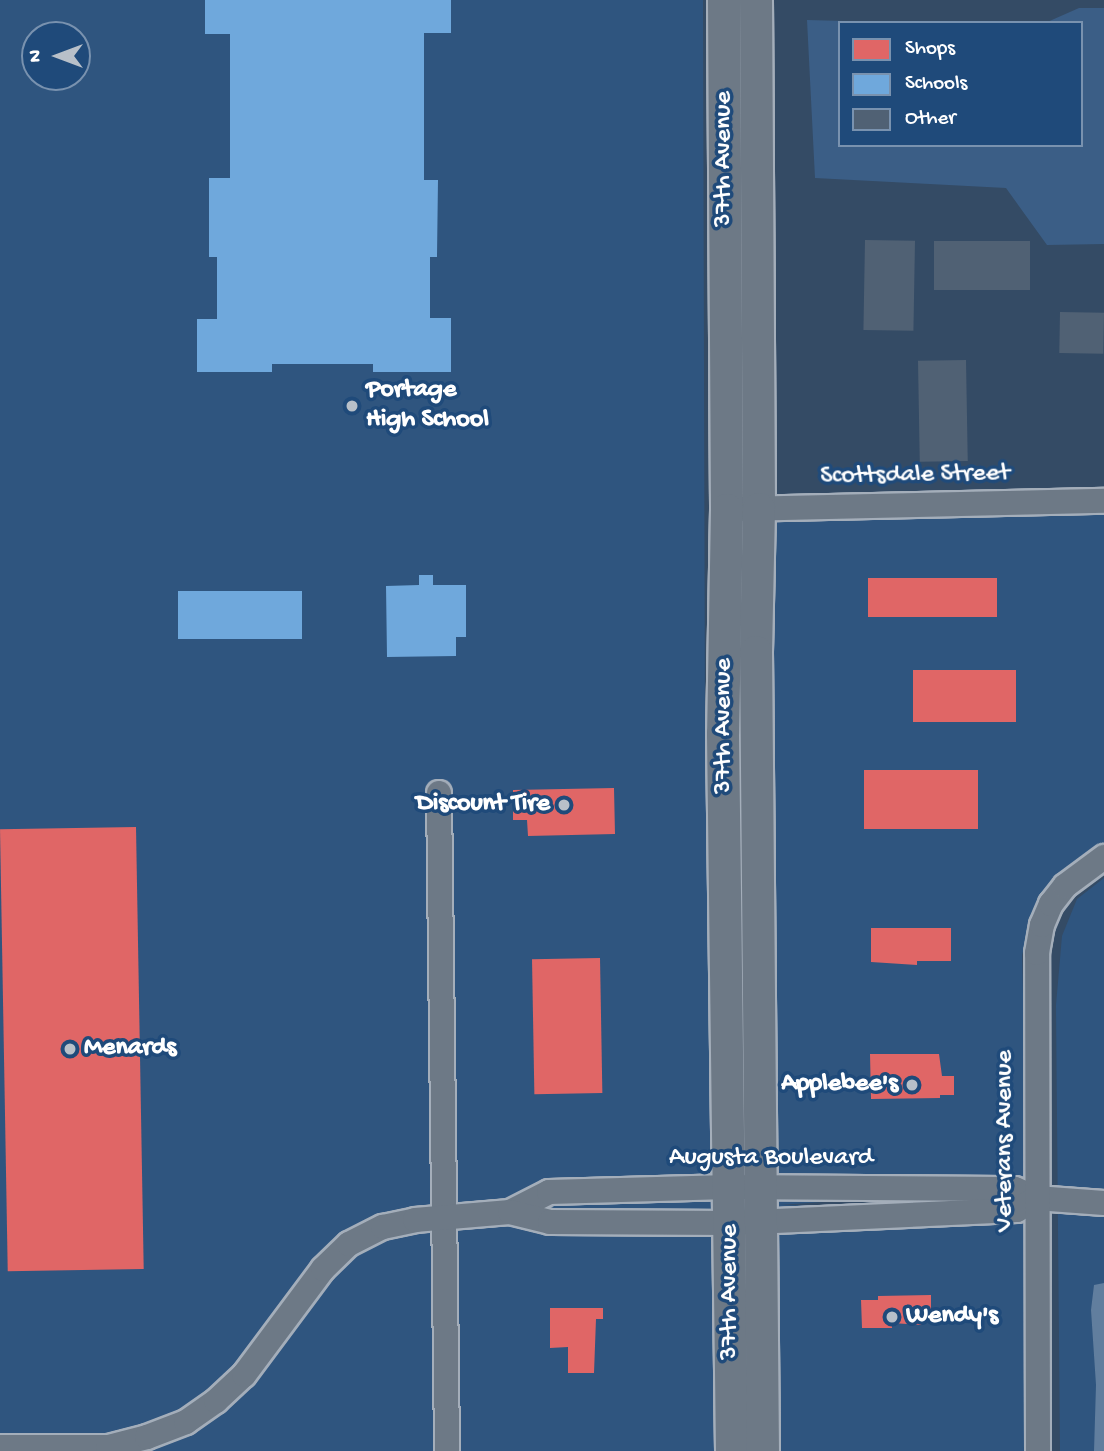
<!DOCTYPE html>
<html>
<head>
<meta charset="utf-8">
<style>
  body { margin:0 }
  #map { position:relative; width:1104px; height:1451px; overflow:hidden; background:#344b65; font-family:"Gochi Hand",sans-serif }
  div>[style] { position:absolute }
  .built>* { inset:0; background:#2f557f }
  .green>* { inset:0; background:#3b5e86 }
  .water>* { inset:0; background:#617e9e }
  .shops>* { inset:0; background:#e06666; transform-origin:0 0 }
  .schools>* { inset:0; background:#6fa8dc; transform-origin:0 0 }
  .building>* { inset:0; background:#506174; transform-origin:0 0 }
  .roads { filter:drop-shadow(2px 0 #a4aeba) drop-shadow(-2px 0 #a4aeba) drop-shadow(0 2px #a4aeba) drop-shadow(0 -2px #a4aeba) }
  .minor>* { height:24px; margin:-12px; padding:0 12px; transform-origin:12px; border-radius:12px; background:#6d7986 }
  .major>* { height:32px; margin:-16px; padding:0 16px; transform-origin:16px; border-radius:16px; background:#6d7986 }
  .dots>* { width:19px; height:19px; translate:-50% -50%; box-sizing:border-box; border:4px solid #1f4a7a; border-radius:50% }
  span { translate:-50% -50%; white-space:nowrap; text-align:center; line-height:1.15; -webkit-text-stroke:7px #1f4a7a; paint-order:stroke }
  .street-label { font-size:26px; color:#fff }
  .poi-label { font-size:26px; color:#fff; font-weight:700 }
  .left { translate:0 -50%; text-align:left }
  .right { translate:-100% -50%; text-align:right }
  .legend { position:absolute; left:838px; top:21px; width:245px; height:126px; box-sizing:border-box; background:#1f4a7a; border:2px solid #7992af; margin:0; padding:9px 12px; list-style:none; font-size:21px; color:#fff }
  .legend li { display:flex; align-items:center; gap:14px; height:35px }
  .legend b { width:35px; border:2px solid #7992af }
  .north { position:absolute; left:21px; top:21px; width:70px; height:70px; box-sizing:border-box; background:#1f4a7a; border:2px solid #7992af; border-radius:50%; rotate:270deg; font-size:19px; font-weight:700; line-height:28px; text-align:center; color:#fff }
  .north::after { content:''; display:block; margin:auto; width:24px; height:32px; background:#b8c0c9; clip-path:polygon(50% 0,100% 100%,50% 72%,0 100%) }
</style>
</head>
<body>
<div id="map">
  <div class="built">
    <div style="clip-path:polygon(evenodd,0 0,703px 0,705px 735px,724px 1234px,724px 1451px,0 1451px,0 0,35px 35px,77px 35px,77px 77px,35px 77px,35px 35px)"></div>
    <div style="clip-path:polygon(1104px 509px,1104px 849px,1034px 914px,1022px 955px,1028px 1188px,779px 1205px,1031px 1208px,1032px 1451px,770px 1451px,764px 514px)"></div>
    <div style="clip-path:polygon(1104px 878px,1104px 1451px,1060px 1451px,1056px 1005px,1062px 936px,1077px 899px)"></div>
  </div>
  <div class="green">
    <div style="clip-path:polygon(1079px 8px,1104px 8px,1104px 244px,1047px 245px,1006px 188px,815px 178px,807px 20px,919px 23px,840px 23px,840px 145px,1081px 145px,1081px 23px,1045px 23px)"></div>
  </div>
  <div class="water">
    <div style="clip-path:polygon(1104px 1283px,1104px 1451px,1094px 1451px,1096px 1385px,1091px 1310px,1094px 1285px)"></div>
  </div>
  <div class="shops">
    <div style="left:997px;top:578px;width:39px;height:129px;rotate:90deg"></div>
    <div style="left:1016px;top:670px;width:52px;height:103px;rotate:90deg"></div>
    <div style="left:864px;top:770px;width:114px;height:59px"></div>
    <div style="clip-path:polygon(614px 788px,615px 834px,528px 836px,527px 820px,513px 820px,513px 790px)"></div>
    <div style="left:136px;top:827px;width:442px;height:136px;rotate:89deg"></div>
    <div style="clip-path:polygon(871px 928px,951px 928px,951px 961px,917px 961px,917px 965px,871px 962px)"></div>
    <div style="left:600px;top:958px;width:135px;height:68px;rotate:89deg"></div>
    <div style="clip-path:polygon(870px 1054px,939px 1054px,942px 1076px,954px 1076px,954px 1095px,940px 1095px,940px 1098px,871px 1099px)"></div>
    <div style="clip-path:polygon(931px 1295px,931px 1312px,922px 1312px,922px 1325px,892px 1323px,892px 1328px,862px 1328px,861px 1300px,878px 1300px,878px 1296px)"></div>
    <div style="clip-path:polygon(550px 1308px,603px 1308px,603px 1319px,596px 1319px,594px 1373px,568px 1373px,568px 1347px,550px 1348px)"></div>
  </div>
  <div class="schools">
    <div style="clip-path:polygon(205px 0,451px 0,451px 33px,424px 33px,424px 180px,438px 180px,437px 257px,430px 257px,430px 318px,451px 318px,451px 372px,373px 372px,373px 364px,272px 364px,272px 372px,197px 372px,197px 319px,217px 319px,217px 257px,209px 257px,209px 178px,230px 178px,230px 34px,205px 34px)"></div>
    <div style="clip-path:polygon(419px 575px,433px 575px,433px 585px,466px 585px,466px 637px,456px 637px,456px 656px,387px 657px,386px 586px,419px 585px)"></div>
    <div style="left:302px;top:591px;width:48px;height:124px;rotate:90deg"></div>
  </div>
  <div class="building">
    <div style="left:865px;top:240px;width:50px;height:90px;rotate:1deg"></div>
    <div style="left:934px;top:241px;width:96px;height:49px"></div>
    <div style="left:1060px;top:312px;width:44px;height:41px;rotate:1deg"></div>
    <div style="left:966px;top:360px;width:101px;height:48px;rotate:89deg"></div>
  </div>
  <div class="roads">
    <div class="minor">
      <div style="left:741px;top:509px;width:363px;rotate:-1.3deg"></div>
      <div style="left:439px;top:793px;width:658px;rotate:89.3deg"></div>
      <div style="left:510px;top:1212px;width:44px;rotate:-27.1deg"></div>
      <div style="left:549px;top:1192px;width:180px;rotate:-1.6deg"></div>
      <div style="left:729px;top:1187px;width:286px;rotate:0.4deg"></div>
      <div style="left:1015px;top:1189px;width:23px;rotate:23deg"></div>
      <div style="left:1036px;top:1198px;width:68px;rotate:4.2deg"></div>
      <div style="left:0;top:1447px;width:108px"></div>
      <div style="left:108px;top:1447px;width:40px;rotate:-14.4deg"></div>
      <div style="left:147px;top:1437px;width:42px;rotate:-21deg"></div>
      <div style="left:186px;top:1422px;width:37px;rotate:-35deg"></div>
      <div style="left:216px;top:1401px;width:38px;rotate:-43deg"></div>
      <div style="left:244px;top:1375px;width:132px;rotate:-53.3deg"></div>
      <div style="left:323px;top:1269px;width:36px;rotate:-44deg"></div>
      <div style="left:349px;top:1244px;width:38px;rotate:-27deg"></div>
      <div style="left:383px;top:1227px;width:33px;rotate:-12deg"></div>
      <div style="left:415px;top:1220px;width:95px;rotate:-4.8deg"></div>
      <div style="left:510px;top:1212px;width:41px;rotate:14deg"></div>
      <div style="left:550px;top:1222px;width:181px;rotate:0.3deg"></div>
      <div style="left:731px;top:1223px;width:286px;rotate:-2.6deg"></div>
      <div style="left:1017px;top:1210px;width:22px;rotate:-32deg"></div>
      <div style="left:1038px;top:1451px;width:498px;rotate:-90.1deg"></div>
      <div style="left:1037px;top:953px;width:28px;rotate:-80deg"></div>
      <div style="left:1042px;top:925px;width:23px;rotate:-67deg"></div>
      <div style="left:1051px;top:904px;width:23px;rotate:-52deg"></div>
      <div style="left:1065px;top:886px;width:49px;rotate:-36.6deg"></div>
    </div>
    <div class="major">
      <div style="left:724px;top:0;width:510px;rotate:89.66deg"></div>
      <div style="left:727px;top:510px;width:224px;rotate:91deg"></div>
      <div style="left:723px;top:734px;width:717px;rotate:89.28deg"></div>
      <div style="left:756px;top:0;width:509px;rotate:89.66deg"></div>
      <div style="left:759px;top:509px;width:143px;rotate:91.2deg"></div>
      <div style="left:756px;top:652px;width:799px;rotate:89.5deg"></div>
    </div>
  </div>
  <div class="dots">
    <div style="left:352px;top:406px;background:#b8c0c9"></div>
    <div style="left:564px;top:805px;background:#b8c0c9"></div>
    <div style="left:70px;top:1049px;background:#b8c0c9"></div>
    <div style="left:912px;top:1085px;background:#b8c0c9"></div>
    <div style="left:892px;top:1317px;background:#b8c0c9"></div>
  </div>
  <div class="street-label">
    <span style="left:725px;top:159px;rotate:-90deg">37th Avenue</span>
    <span style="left:915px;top:476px;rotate:-1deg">Scottsdale Street</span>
    <span style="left:725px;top:726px;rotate:-90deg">37th Avenue</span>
    <span style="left:1006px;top:1141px;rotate:-90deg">Veterans Avenue</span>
    <span style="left:771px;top:1159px">Augusta Boulevard</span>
    <span style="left:731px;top:1292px;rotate:-90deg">37th Avenue</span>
  </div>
  <div class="poi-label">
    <span class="left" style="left:366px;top:406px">Portage<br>High School</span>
    <span class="right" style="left:550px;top:805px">Discount Tire</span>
    <span class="left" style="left:84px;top:1049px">Menards</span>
    <span class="right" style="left:898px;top:1085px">Applebee's</span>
    <span class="left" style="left:906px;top:1317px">Wendy's</span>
  </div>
  <ul class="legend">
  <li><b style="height:19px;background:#e06666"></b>Shops</li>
  <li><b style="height:19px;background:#6fa8dc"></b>Schools</li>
  <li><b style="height:19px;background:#506174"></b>Other</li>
  </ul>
  <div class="north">N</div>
</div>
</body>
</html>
